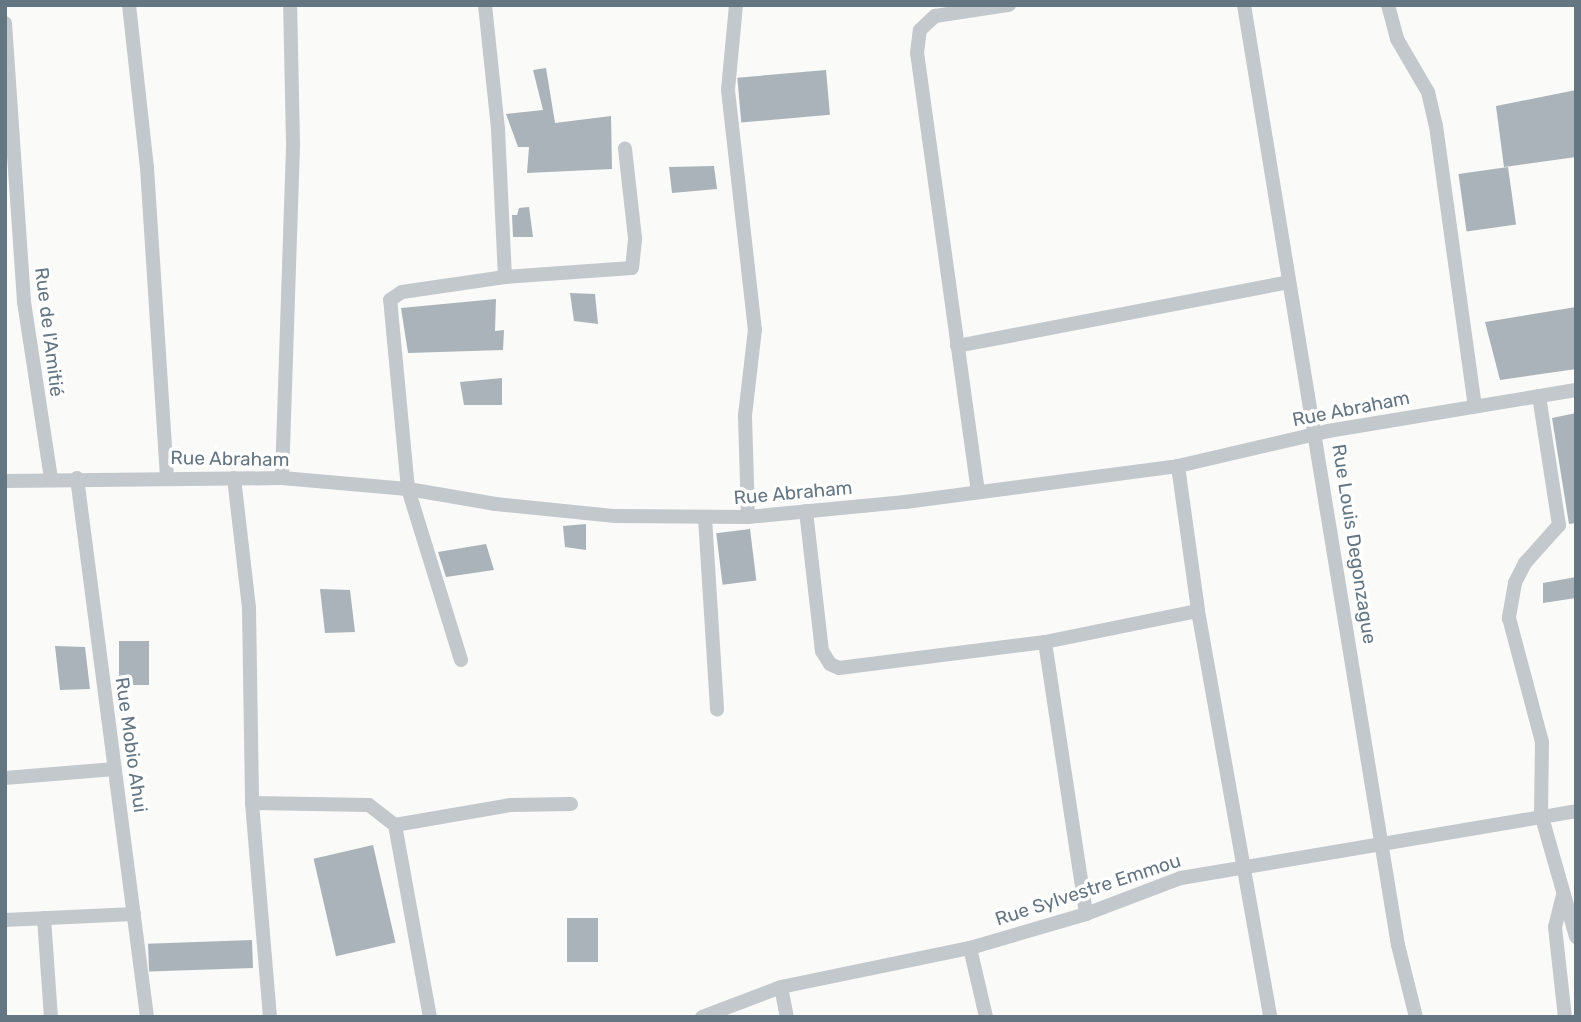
<!DOCTYPE html>
<html>
<head>
<meta charset="utf-8">
<style>
  body { margin:0 }
  #map { position:relative; width:1581px; height:1022px; overflow:hidden; background:#fafaf8; font-family:Rubik,sans-serif }
  div>[style] { position:absolute }
  .building>* { inset:0; background:#aab3b9; transform-origin:0 0 }
  .minor>* { height:14px; margin:-7px; padding:0 7px; transform-origin:7px; border-radius:7px; background:#c3c8cc }
  span { translate:-50% -50%; white-space:nowrap; text-align:center; line-height:1.15; -webkit-text-stroke:7px #fff; paint-order:stroke }
  .street-label { font-size:19px; color:#657683 }
  .frame { position:absolute; inset:0; border:7px solid #657683; pointer-events:none }
</style>
</head>
<body>
<div id="map">
  <div class="building">
    <div style="clip-path:polygon(546px 68px,555px 123px,611px 116px,612px 169px,527px 173px,529px 147px,518px 147px,506px 114px,543px 110px,533px 70px)"></div>
    <div style="left:826px;top:70px;width:45px;height:89px;rotate:85deg"></div>
    <div style="clip-path:polygon(1576px 90px,1576px 157px,1504px 167px,1496px 106px)"></div>
    <div style="clip-path:polygon(714px 166px,717px 189px,672px 193px,669px 167px)"></div>
    <div style="left:1508px;top:167px;width:58px;height:50px;rotate:82deg"></div>
    <div style="clip-path:polygon(529px 207px,533px 237px,513px 237px,512px 215px,517px 215px,519px 208px)"></div>
    <div style="clip-path:polygon(570px 293px,595px 294px,598px 324px,574px 321px)"></div>
    <div style="clip-path:polygon(496px 299px,495px 331px,504px 330px,503px 350px,408px 353px,401px 308px)"></div>
    <div style="clip-path:polygon(1576px 307px,1576px 369px,1500px 380px,1485px 322px)"></div>
    <div style="clip-path:polygon(502px 378px,502px 405px,464px 405px,460px 382px)"></div>
    <div style="clip-path:polygon(1576px 413px,1576px 523px,1569px 524px,1552px 418px)"></div>
    <div style="clip-path:polygon(586px 524px,586px 550px,565px 547px,563px 526px)"></div>
    <div style="left:750px;top:529px;width:52px;height:34px;rotate:83deg"></div>
    <div style="clip-path:polygon(486px 544px,494px 570px,446px 577px,438px 552px)"></div>
    <div style="clip-path:polygon(1576px 577px,1576px 598px,1543px 603px,1543px 583px)"></div>
    <div style="clip-path:polygon(320px 589px,350px 590px,355px 632px,325px 633px)"></div>
    <div style="left:119px;top:641px;width:30px;height:44px"></div>
    <div style="clip-path:polygon(55px 646px,85px 647px,90px 689px,60px 690px)"></div>
    <div style="left:373px;top:845px;width:100px;height:61px;rotate:77deg"></div>
    <div style="left:567px;top:918px;width:31px;height:44px"></div>
    <div style="left:252px;top:940px;width:28px;height:104px;rotate:88deg"></div>
  </div>
  <div class="minor">
    <div style="left:129px;top:5px;width:164px;rotate:83.7deg"></div>
    <div style="left:147px;top:168px;width:310px;rotate:86.3deg"></div>
    <div style="left:485px;top:5px;width:125px;rotate:84deg"></div>
    <div style="left:498px;top:129px;width:148px;rotate:87.3deg"></div>
    <div style="left:736px;top:5px;width:85px;rotate:95.4deg"></div>
    <div style="left:728px;top:90px;width:241px;rotate:83.6deg"></div>
    <div style="left:755px;top:329px;width:88px;rotate:96.6deg"></div>
    <div style="left:745px;top:416px;width:101px;rotate:88.3deg"></div>
    <div style="left:1244px;top:5px;width:953px;rotate:80.7deg"></div>
    <div style="left:1398px;top:945px;width:74px;rotate:76deg"></div>
    <div style="left:1388px;top:5px;width:35px;rotate:75deg"></div>
    <div style="left:1397px;top:39px;width:61px;rotate:59.7deg"></div>
    <div style="left:1428px;top:92px;width:35px;rotate:77deg"></div>
    <div style="left:1436px;top:126px;width:283px;rotate:82.1deg"></div>
    <div style="left:5px;top:23px;width:280px;rotate:86.1deg"></div>
    <div style="left:24px;top:302px;width:178px;rotate:81.3deg"></div>
    <div style="left:957px;top:346px;width:338px;rotate:-10.9deg"></div>
    <div style="left:1539px;top:396px;width:131px;rotate:81.2deg"></div>
    <div style="left:1559px;top:525px;width:51px;rotate:131.8deg"></div>
    <div style="left:1525px;top:563px;width:22px;rotate:117deg"></div>
    <div style="left:1515px;top:583px;width:36px;rotate:100deg"></div>
    <div style="left:1509px;top:618px;width:128px;rotate:75.1deg"></div>
    <div style="left:1542px;top:742px;width:72px;rotate:90.8deg"></div>
    <div style="left:1541px;top:814px;width:128px;rotate:74.1deg"></div>
    <div style="left:1178px;top:466px;width:146px;rotate:82.1deg"></div>
    <div style="left:1198px;top:611px;width:412px;rotate:79.9deg"></div>
    <div style="left:77px;top:478px;width:544px;rotate:82.6deg"></div>
    <div style="left:234px;top:478px;width:131px;rotate:83.4deg"></div>
    <div style="left:249px;top:608px;width:195px;rotate:89.1deg"></div>
    <div style="left:252px;top:803px;width:215px;rotate:85.2deg"></div>
    <div style="left:282px;top:478px;width:335px;rotate:-88.1deg"></div>
    <div style="left:293px;top:143px;width:138px;rotate:-91.2deg"></div>
    <div style="left:5px;top:481px;width:277px;rotate:-0.6deg"></div>
    <div style="left:282px;top:478px;width:126px;rotate:5deg"></div>
    <div style="left:408px;top:489px;width:89px;rotate:9.7deg"></div>
    <div style="left:496px;top:504px;width:120px;rotate:5.8deg"></div>
    <div style="left:615px;top:516px;width:133px;rotate:0.4deg"></div>
    <div style="left:748px;top:517px;width:158px;rotate:-5.5deg"></div>
    <div style="left:905px;top:502px;width:275px;rotate:-7.5deg"></div>
    <div style="left:1178px;top:466px;width:154px;rotate:-13.1deg"></div>
    <div style="left:1328px;top:431px;width:251px;rotate:-9.4deg"></div>
    <div style="left:978px;top:492px;width:443px;rotate:-97.9deg"></div>
    <div style="left:917px;top:53px;width:23px;rotate:-83deg"></div>
    <div style="left:920px;top:30px;width:21px;rotate:-43deg"></div>
    <div style="left:935px;top:16px;width:75px;rotate:-8.5deg"></div>
    <div style="left:806px;top:511px;width:141px;rotate:83.5deg"></div>
    <div style="left:822px;top:651px;width:15px;rotate:58deg"></div>
    <div style="left:830px;top:664px;width:10px;rotate:24deg"></div>
    <div style="left:839px;top:668px;width:208px;rotate:-7.2deg"></div>
    <div style="left:1045px;top:642px;width:156px;rotate:-11.5deg"></div>
    <div style="left:705px;top:518px;width:192px;rotate:86.4deg"></div>
    <div style="left:1045px;top:642px;width:275px;rotate:81.4deg"></div>
    <div style="left:461px;top:660px;width:179px;rotate:-107.2deg"></div>
    <div style="left:408px;top:489px;width:190px;rotate:-95.4deg"></div>
    <div style="left:390px;top:300px;width:14px;rotate:-34deg"></div>
    <div style="left:402px;top:292px;width:104px;rotate:-8.3deg"></div>
    <div style="left:505px;top:277px;width:127px;rotate:-4.1deg"></div>
    <div style="left:632px;top:268px;width:30px;rotate:-84deg"></div>
    <div style="left:635px;top:238px;width:90px;rotate:-96.4deg"></div>
    <div style="left:5px;top:778px;width:110px;rotate:-4.7deg"></div>
    <div style="left:252px;top:803px;width:117px;rotate:1deg"></div>
    <div style="left:369px;top:805px;width:33px;rotate:38deg"></div>
    <div style="left:395px;top:825px;width:195px;rotate:79.7deg"></div>
    <div style="left:395px;top:825px;width:118px;rotate:-9.8deg"></div>
    <div style="left:511px;top:805px;width:60px;rotate:-1deg"></div>
    <div style="left:1563px;top:895px;width:33px;rotate:104deg"></div>
    <div style="left:1555px;top:927px;width:91px;rotate:83.7deg"></div>
    <div style="left:44px;top:918px;width:99px;rotate:86deg"></div>
    <div style="left:5px;top:920px;width:129px;rotate:-2.7deg"></div>
    <div style="left:970px;top:948px;width:71px;rotate:76.9deg"></div>
    <div style="left:781px;top:987px;width:31px;rotate:79deg"></div>
    <div style="left:702px;top:1017px;width:85px;rotate:-20.8deg"></div>
    <div style="left:781px;top:987px;width:193px;rotate:-11.7deg"></div>
    <div style="left:970px;top:948px;width:121px;rotate:-16.3deg"></div>
    <div style="left:1086px;top:914px;width:102px;rotate:-20.8deg"></div>
    <div style="left:1181px;top:878px;width:401px;rotate:-9.6deg"></div>
  </div>
  <div class="street-label">
    <span style="left:49px;top:332px;rotate:83deg">Rue de l'Amitié</span>
    <span style="left:1351px;top:409px;rotate:-11deg">Rue Abraham</span>
    <span style="left:230px;top:459px;rotate:1deg">Rue Abraham</span>
    <span style="left:793px;top:493px;rotate:-5deg">Rue Abraham</span>
    <span style="left:1354px;top:544px;rotate:81deg">Rue Louis Degonzague</span>
    <span style="left:131px;top:745px;rotate:82deg">Rue Mobio Ahui</span>
    <span style="left:1088px;top:890px;rotate:-18deg">Rue Sylvestre Emmou</span>
  </div>
  <div class="frame"></div>
</div>
</body>
</html>
